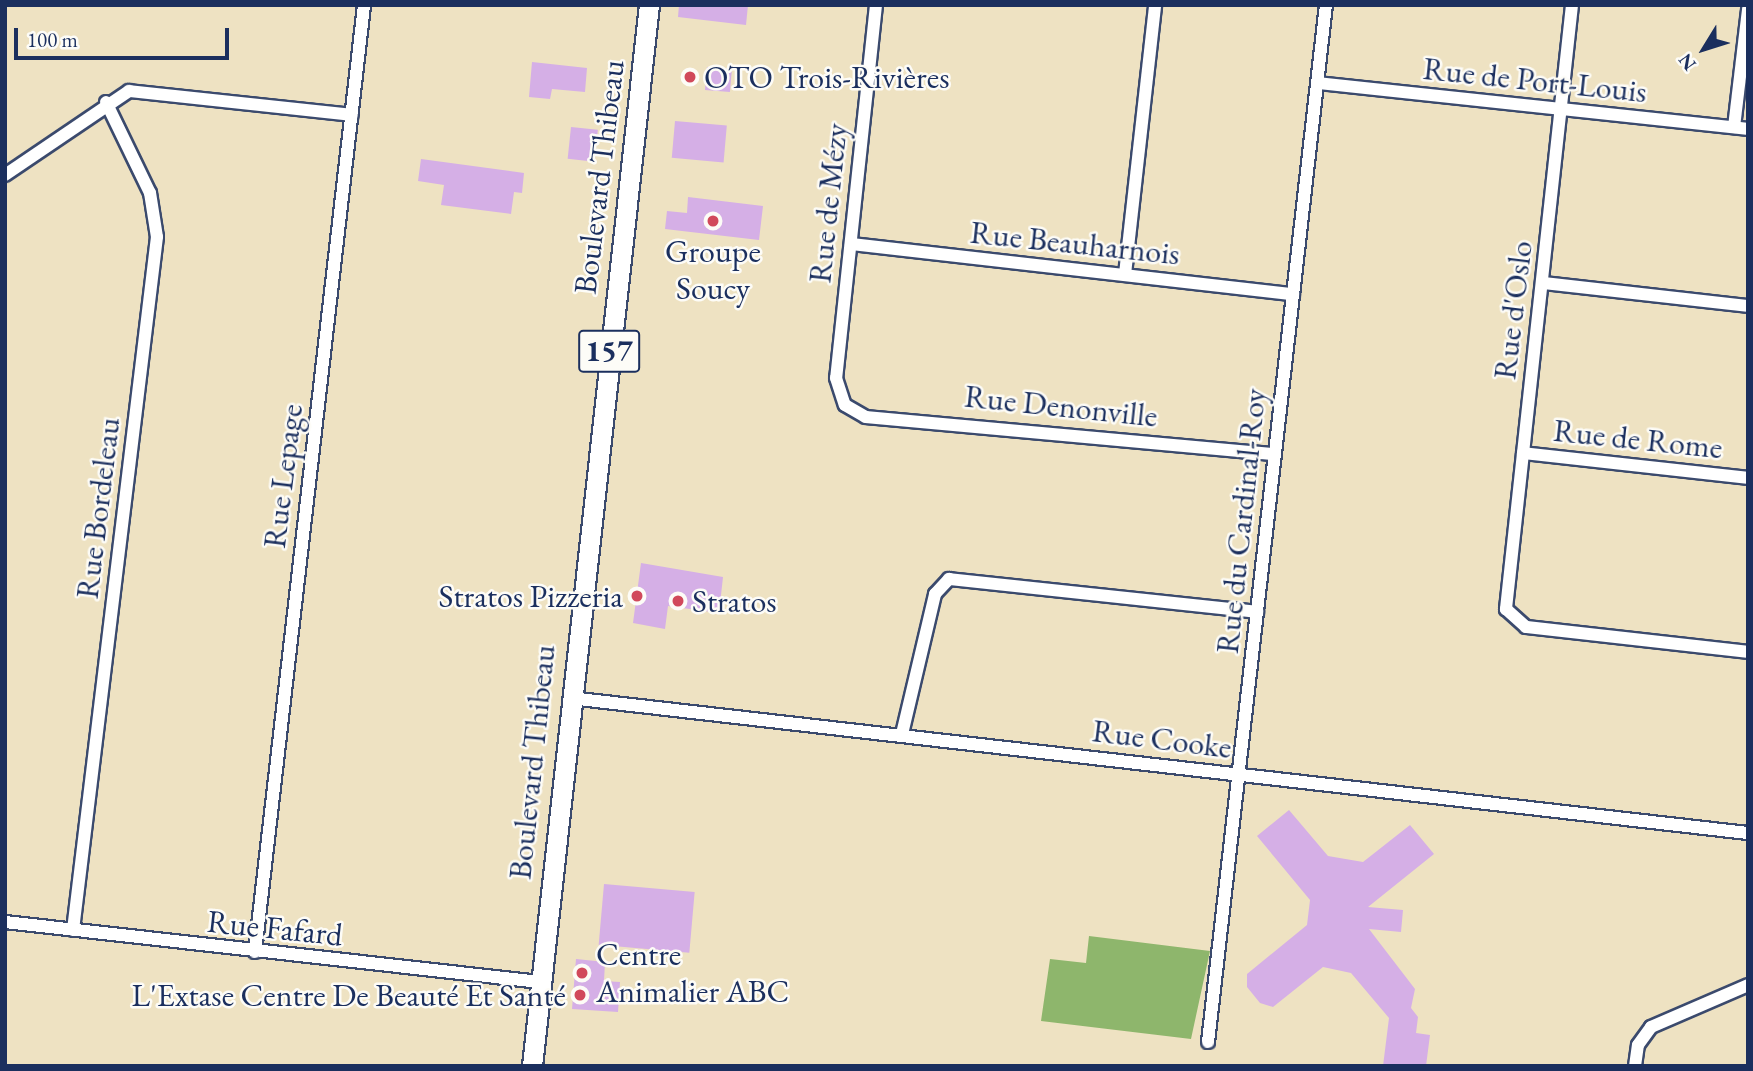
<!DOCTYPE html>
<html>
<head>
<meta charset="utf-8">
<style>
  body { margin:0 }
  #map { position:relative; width:1753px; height:1071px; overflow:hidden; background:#eee2c2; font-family:"EB Garamond",serif }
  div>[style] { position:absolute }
  .forest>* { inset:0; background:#8eb66c }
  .building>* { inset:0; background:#d5afe6; transform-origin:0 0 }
  .roads { filter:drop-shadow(2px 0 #3b4a6d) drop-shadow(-2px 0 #3b4a6d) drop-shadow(0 2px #3b4a6d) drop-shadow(0 -2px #3b4a6d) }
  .street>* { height:12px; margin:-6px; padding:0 6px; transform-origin:6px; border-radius:6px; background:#fff }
  .primary>* { height:19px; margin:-9.5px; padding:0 9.5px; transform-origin:9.5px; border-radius:9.5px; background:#fff }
  .dots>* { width:19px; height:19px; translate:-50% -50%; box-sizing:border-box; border:4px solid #fdfcf7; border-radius:50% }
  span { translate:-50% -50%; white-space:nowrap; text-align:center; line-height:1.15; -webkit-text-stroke:5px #fdfcf7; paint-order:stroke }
  .shield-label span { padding:2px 5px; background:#fdfcf7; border:2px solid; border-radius:5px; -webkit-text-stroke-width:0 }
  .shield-label { font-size:30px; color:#1b2f5e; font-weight:700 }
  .poi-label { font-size:32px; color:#1b2f5e }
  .left { translate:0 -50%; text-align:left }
  .right { translate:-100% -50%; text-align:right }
  .street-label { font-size:32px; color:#1b2f5e }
  .frame { position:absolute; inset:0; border:7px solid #1b2f5e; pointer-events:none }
  .north { position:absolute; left:1669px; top:14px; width:70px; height:70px; -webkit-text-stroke:5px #fdfcf7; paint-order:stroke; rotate:232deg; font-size:19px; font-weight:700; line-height:28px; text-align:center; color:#1b2f5e }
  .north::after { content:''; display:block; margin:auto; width:24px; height:32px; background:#1b2f5e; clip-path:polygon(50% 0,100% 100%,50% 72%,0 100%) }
  .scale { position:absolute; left:14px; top:28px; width:215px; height:32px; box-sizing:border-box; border:4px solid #1b2f5e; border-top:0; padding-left:9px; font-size:21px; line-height:24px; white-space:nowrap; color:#1b2f5e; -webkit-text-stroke:5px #fdfcf7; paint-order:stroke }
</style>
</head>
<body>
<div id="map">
  <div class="forest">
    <div style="clip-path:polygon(1089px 936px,1210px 951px,1191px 1039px,1041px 1021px,1050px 959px,1086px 963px)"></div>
  </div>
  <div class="building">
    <div style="clip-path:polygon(679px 5px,748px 5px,746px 25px,678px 17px)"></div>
    <div style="clip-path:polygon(532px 62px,587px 68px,585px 92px,552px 89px,550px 99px,529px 97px)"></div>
    <div style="left:707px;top:67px;width:25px;height:23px;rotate:5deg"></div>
    <div style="left:675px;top:121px;width:52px;height:37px;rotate:5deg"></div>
    <div style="left:571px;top:127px;width:27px;height:32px;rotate:6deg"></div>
    <div style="clip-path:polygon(421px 159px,524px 173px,522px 193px,514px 192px,511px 214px,441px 205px,444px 185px,418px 181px)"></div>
    <div style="clip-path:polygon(688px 197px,763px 206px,759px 240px,665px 229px,667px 211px,687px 213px)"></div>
    <div style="clip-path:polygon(641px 563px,723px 577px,719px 613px,668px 606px,665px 629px,633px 623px)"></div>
    <div style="clip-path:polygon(1289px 810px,1328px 856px,1363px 862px,1410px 825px,1434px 854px,1368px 907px,1403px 910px,1401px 932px,1369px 929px,1415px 989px,1411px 1008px,1418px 1017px,1416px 1033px,1430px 1035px,1426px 1066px,1383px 1066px,1389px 1018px,1351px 973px,1323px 967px,1273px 1007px,1260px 1003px,1247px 987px,1247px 974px,1307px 925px,1310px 900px,1257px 836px)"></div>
    <div style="left:604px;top:884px;width:91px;height:61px;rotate:5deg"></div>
    <div style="clip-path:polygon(576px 959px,605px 962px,604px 981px,620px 982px,618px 1012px,572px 1009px)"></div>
  </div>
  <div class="roads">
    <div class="street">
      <div style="left:876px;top:5px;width:375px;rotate:96.1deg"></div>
      <div style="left:836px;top:378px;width:28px;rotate:72deg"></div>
      <div style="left:845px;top:405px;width:24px;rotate:30deg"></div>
      <div style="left:866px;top:417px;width:410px;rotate:5.2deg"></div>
      <div style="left:1572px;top:5px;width:608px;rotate:96.24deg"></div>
      <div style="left:1506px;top:609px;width:27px;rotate:42deg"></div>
      <div style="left:1526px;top:627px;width:223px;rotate:6.4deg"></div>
      <div style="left:1318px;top:83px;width:432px;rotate:6.1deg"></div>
      <div style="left:1734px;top:127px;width:119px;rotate:-83.2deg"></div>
      <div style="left:5px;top:175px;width:150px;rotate:-34.1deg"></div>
      <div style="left:129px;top:91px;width:224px;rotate:6.1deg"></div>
      <div style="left:851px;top:244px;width:445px;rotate:6.5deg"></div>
      <div style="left:1125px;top:274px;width:271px;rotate:-83.6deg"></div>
      <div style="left:1543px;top:283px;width:206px;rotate:6.4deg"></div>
      <div style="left:1523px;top:453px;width:226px;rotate:6.3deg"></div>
      <div style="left:570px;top:698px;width:1186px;rotate:6.54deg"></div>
      <div style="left:902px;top:734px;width:144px;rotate:-76.7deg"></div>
      <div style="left:935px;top:594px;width:21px;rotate:-47deg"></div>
      <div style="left:949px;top:579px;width:310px;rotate:6.1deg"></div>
      <div style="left:5px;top:922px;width:538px;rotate:6.4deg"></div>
      <div style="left:73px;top:930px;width:698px;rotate:-83.09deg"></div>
      <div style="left:157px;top:237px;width:45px;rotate:-99deg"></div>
      <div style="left:150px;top:193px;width:101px;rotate:-115.8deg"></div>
      <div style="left:255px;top:952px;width:953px;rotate:-83.43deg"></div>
      <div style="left:1208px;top:1042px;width:1044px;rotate:-83.51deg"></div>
      <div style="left:1635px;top:1066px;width:21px;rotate:-82deg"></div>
      <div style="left:1638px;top:1045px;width:22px;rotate:-54deg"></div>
      <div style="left:1651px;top:1027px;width:106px;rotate:-23.4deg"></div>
    </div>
    <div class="primary">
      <div style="left:532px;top:1066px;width:1067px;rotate:-83.71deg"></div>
    </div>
  </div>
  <div class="dots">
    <div style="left:690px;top:77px;background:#d1495b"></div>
    <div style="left:713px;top:221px;background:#d1495b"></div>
    <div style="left:637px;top:596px;background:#d1495b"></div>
    <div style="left:678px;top:601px;background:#d1495b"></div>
    <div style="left:582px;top:973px;background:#d1495b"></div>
    <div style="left:580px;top:995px;background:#d1495b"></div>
  </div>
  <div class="shield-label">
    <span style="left:609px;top:351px">157</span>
  </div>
  <div class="poi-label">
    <span class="left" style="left:704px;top:77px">OTO Trois-Rivières</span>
    <span style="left:713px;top:270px">Groupe<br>Soucy</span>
    <span class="right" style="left:623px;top:596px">Stratos Pizzeria</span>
    <span class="left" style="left:692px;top:601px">Stratos</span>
    <span class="left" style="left:596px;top:973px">Centre<br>Animalier ABC</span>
    <span class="right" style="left:566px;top:995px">L'Extase Centre De Beauté Et Santé</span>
  </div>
  <div class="street-label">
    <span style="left:1535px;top:80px;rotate:6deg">Rue de Port-Louis</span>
    <span style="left:599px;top:177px;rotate:-83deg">Boulevard Thibeau</span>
    <span style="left:828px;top:203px;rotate:-84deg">Rue de Mézy</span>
    <span style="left:1075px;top:243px;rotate:6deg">Rue Beauharnois</span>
    <span style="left:1513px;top:310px;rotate:-83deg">Rue d'Oslo</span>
    <span style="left:1061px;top:406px;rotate:6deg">Rue Denonville</span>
    <span style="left:1638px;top:439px;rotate:6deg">Rue de Rome</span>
    <span style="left:283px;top:476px;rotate:-83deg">Rue Lepage</span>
    <span style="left:98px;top:508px;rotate:-83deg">Rue Bordeleau</span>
    <span style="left:1241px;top:521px;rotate:-84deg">Rue du Cardinal-Roy</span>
    <span style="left:1162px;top:739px;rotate:7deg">Rue Cooke</span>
    <span style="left:532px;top:762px;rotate:-84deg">Boulevard Thibeau</span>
    <span style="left:275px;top:928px;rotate:6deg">Rue Fafard</span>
  </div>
  <div class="frame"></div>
  <div class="north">N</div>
  <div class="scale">100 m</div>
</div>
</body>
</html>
